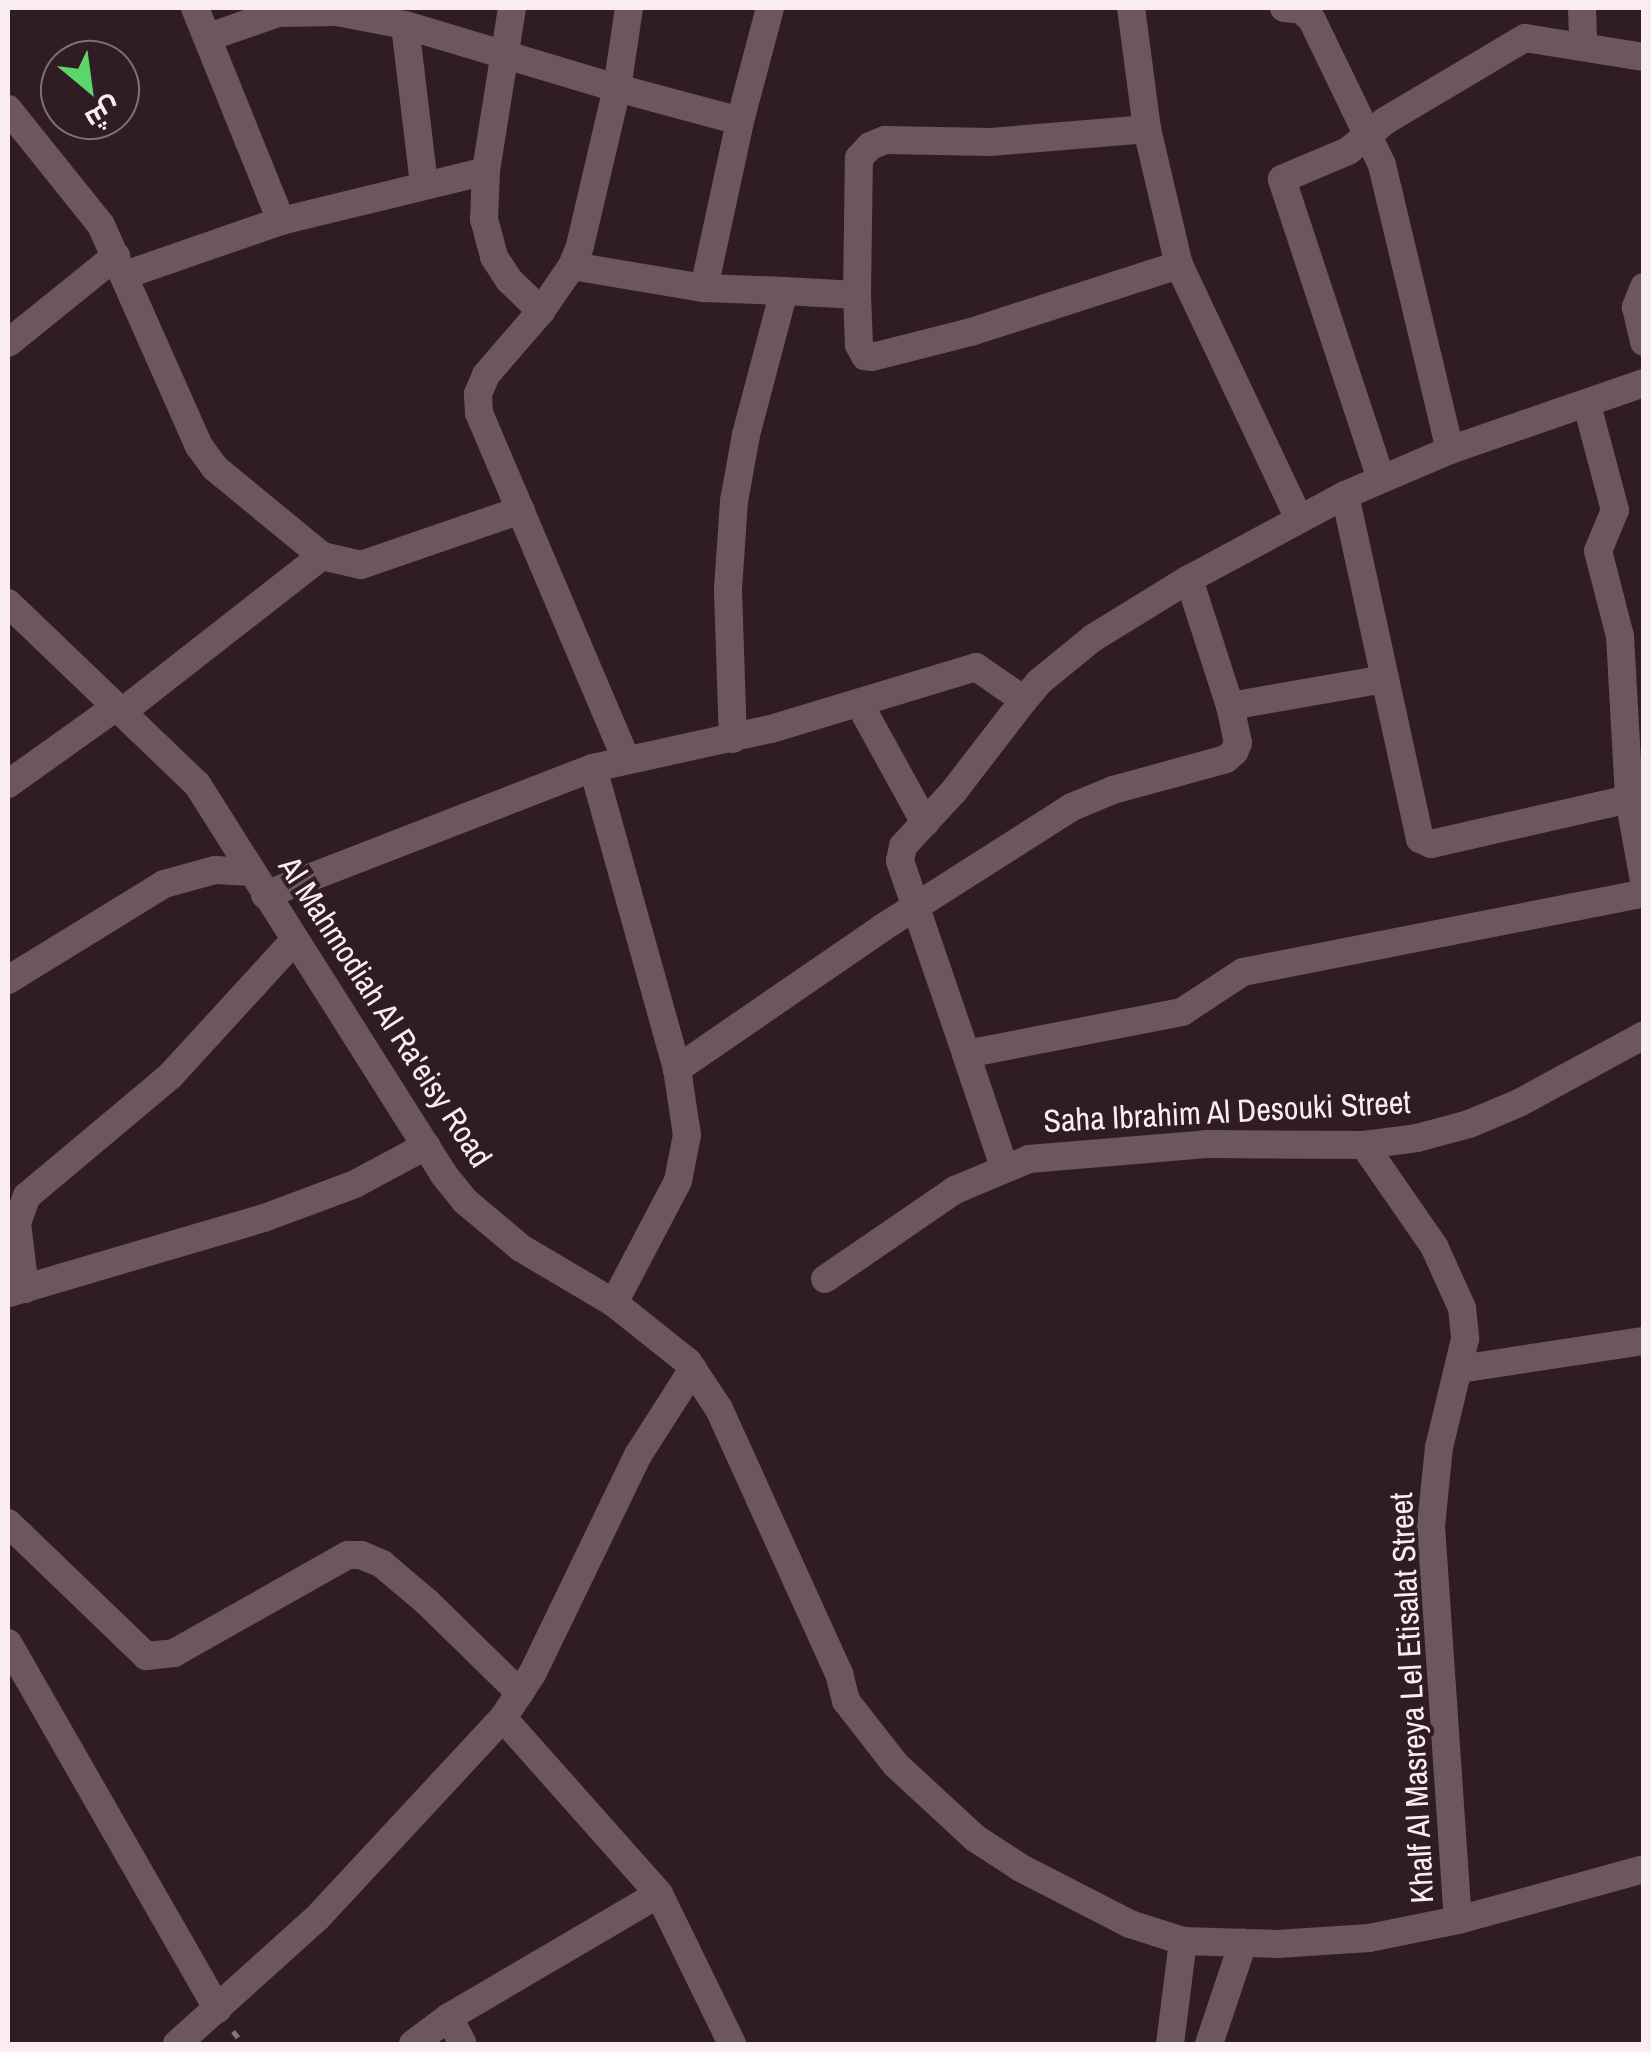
<!DOCTYPE html>
<html>
<head>
<meta charset="utf-8">
<style>
  body { margin:0 }
  #map { position:relative; width:1651px; height:2052px; overflow:hidden; background:#301d24; font-family:"Archivo Narrow",Cairo,sans-serif }
  div>[style] { position:absolute }
  .path>* { height:5px; margin-top:-2.5px; transform-origin:0; background:repeating-linear-gradient(90deg,#87777d 0 8px,transparent 0 16px) }
  .minor>* { height:28px; margin:-14px; padding:0 14px; transform-origin:14px; border-radius:14px; background:#6d575f }
  span { translate:-50% -50%; white-space:nowrap; text-align:center; line-height:1.15; -webkit-text-stroke:8px #301d24; paint-order:stroke }
  .street-label { font-size:32px; color:#faedf1 }
  .frame { position:absolute; inset:0; border:10px solid #faedf1; pointer-events:none }
  .north { position:absolute; left:40px; top:40px; width:100px; height:100px; box-sizing:border-box; background:#301d24; border:2px solid #817076; border-radius:50%; rotate:151deg; font-size:28px; font-weight:700; line-height:40px; text-align:center; color:#faedf1 }
  .north::after { content:''; display:block; margin:auto; width:35px; height:45px; background:#5ed56c; clip-path:polygon(50% 0,100% 100%,50% 72%,0 100%) }
</style>
</head>
<body>
<div id="map">
  <div class="path">
    <div style="left:233px;top:2031px;width:16px;rotate:52deg"></div>
  </div>
  <div class="minor">
    <div style="left:195px;top:8px;width:230px;rotate:68deg"></div>
    <div style="left:512px;top:8px;width:165px;rotate:99.1deg"></div>
    <div style="left:486px;top:171px;width:48px;rotate:92.4deg"></div>
    <div style="left:484px;top:219px;width:39px;rotate:75deg"></div>
    <div style="left:494px;top:257px;width:27px;rotate:57deg"></div>
    <div style="left:509px;top:280px;width:45px;rotate:44.1deg"></div>
    <div style="left:541px;top:311px;width:84px;rotate:130.7deg"></div>
    <div style="left:486px;top:375px;width:21px;rotate:113deg"></div>
    <div style="left:478px;top:394px;width:19px;rotate:87deg"></div>
    <div style="left:479px;top:413px;width:377px;rotate:67deg"></div>
    <div style="left:629px;top:8px;width:81px;rotate:98.5deg"></div>
    <div style="left:617px;top:88px;width:127px;rotate:15deg"></div>
    <div style="left:740px;top:121px;width:117px;rotate:-75.1deg"></div>
    <div style="left:1284px;top:8px;width:18px;rotate:6deg"></div>
    <div style="left:1302px;top:10px;width:14px;rotate:45deg"></div>
    <div style="left:1312px;top:20px;width:161px;rotate:64.2deg"></div>
    <div style="left:1382px;top:165px;width:293px;rotate:76.6deg"></div>
    <div style="left:1582px;top:8px;width:37px;rotate:88deg"></div>
    <div style="left:405px;top:25px;width:161px;rotate:83.2deg"></div>
    <div style="left:209px;top:37px;width:73px;rotate:-19.2deg"></div>
    <div style="left:278px;top:13px;width:59px;rotate:-1deg"></div>
    <div style="left:337px;top:12px;width:69px;rotate:10.8deg"></div>
    <div style="left:405px;top:25px;width:221px;rotate:16.6deg"></div>
    <div style="left:617px;top:88px;width:162px;rotate:103.2deg"></div>
    <div style="left:580px;top:246px;width:22px;rotate:112deg"></div>
    <div style="left:572px;top:266px;width:55px;rotate:124.6deg"></div>
    <div style="left:8px;top:109px;width:149px;rotate:51.3deg"></div>
    <div style="left:101px;top:225px;width:242px;rotate:66.1deg"></div>
    <div style="left:199px;top:446px;width:27px;rotate:54deg"></div>
    <div style="left:215px;top:468px;width:139px;rotate:39.4deg"></div>
    <div style="left:322px;top:556px;width:40px;rotate:13deg"></div>
    <div style="left:361px;top:565px;width:169px;rotate:-19deg"></div>
    <div style="left:1147px;top:129px;width:140px;rotate:76.8deg"></div>
    <div style="left:1179px;top:265px;width:281px;rotate:64.7deg"></div>
    <div style="left:572px;top:266px;width:134px;rotate:9.5deg"></div>
    <div style="left:704px;top:288px;width:171px;rotate:-77.8deg"></div>
    <div style="left:125px;top:275px;width:165px;rotate:-19.1deg"></div>
    <div style="left:281px;top:221px;width:211px;rotate:-13.7deg"></div>
    <div style="left:1644px;top:287px;width:22px;rotate:112deg"></div>
    <div style="left:1636px;top:307px;width:36px;rotate:77deg"></div>
    <div style="left:704px;top:288px;width:80px;rotate:2.1deg"></div>
    <div style="left:784px;top:291px;width:149px;rotate:104.8deg"></div>
    <div style="left:746px;top:435px;width:67px;rotate:100.3deg"></div>
    <div style="left:734px;top:501px;width:89px;rotate:93.9deg"></div>
    <div style="left:728px;top:590px;width:149px;rotate:88.1deg"></div>
    <div style="left:784px;top:291px;width:73px;rotate:3.1deg"></div>
    <div style="left:857px;top:295px;width:137px;rotate:-89.2deg"></div>
    <div style="left:859px;top:158px;width:16px;rotate:-47deg"></div>
    <div style="left:870px;top:146px;width:16px;rotate:-22deg"></div>
    <div style="left:885px;top:140px;width:105px;rotate:1.1deg"></div>
    <div style="left:990px;top:142px;width:158px;rotate:-4.7deg"></div>
    <div style="left:1147px;top:129px;width:122px;rotate:-97.5deg"></div>
    <div style="left:857px;top:295px;width:50px;rotate:87.7deg"></div>
    <div style="left:859px;top:345px;width:13px;rotate:61deg"></div>
    <div style="left:865px;top:356px;width:7px;rotate:8deg"></div>
    <div style="left:872px;top:357px;width:102px;rotate:-14.2deg"></div>
    <div style="left:971px;top:332px;width:219px;rotate:-17.9deg"></div>
    <div style="left:8px;top:343px;width:139px;rotate:-38.9deg"></div>
    <div style="left:1587px;top:405px;width:109px;rotate:75.1deg"></div>
    <div style="left:1615px;top:510px;width:44px;rotate:112.5deg"></div>
    <div style="left:1598px;top:551px;width:88px;rotate:75.5deg"></div>
    <div style="left:1620px;top:636px;width:163px;rotate:86.8deg"></div>
    <div style="left:1629px;top:799px;width:83px;rotate:79.6deg"></div>
    <div style="left:1381px;top:479px;width:316px;rotate:-108.3deg"></div>
    <div style="left:1282px;top:179px;width:72px;rotate:-23deg"></div>
    <div style="left:1348px;top:151px;width:48px;rotate:-39deg"></div>
    <div style="left:1385px;top:121px;width:163px;rotate:-30.7deg"></div>
    <div style="left:1525px;top:38px;width:121px;rotate:9.1deg"></div>
    <div style="left:1345px;top:495px;width:352px;rotate:77.7deg"></div>
    <div style="left:1420px;top:839px;width:12px;rotate:24deg"></div>
    <div style="left:1431px;top:844px;width:203px;rotate:-12.8deg"></div>
    <div style="left:8px;top:603px;width:262px;rotate:43.8deg"></div>
    <div style="left:197px;top:784px;width:462px;rotate:57.7deg"></div>
    <div style="left:444px;top:1175px;width:33px;rotate:51deg"></div>
    <div style="left:465px;top:1201px;width:73px;rotate:40deg"></div>
    <div style="left:521px;top:1248px;width:108px;rotate:30.6deg"></div>
    <div style="left:614px;top:1303px;width:95px;rotate:38.6deg"></div>
    <div style="left:688px;top:1362px;width:56px;rotate:56.6deg"></div>
    <div style="left:719px;top:1409px;width:290px;rotate:65.6deg"></div>
    <div style="left:839px;top:1673px;width:29px;rotate:76deg"></div>
    <div style="left:846px;top:1701px;width:81px;rotate:52deg"></div>
    <div style="left:896px;top:1765px;width:108px;rotate:42.7deg"></div>
    <div style="left:975px;top:1838px;width:55px;rotate:33.1deg"></div>
    <div style="left:1021px;top:1868px;width:123px;rotate:27.2deg"></div>
    <div style="left:1130px;top:1924px;width:56px;rotate:17.8deg"></div>
    <div style="left:1183px;top:1941px;width:94px;rotate:1.8deg"></div>
    <div style="left:1277px;top:1944px;width:92px;rotate:-3.7deg"></div>
    <div style="left:1369px;top:1938px;width:91px;rotate:-11.4deg"></div>
    <div style="left:1458px;top:1920px;width:193px;rotate:-15.3deg"></div>
    <div style="left:1024px;top:700px;width:23px;rotate:-50deg"></div>
    <div style="left:1039px;top:682px;width:70px;rotate:-39.2deg"></div>
    <div style="left:1093px;top:638px;width:113px;rotate:-31.6deg"></div>
    <div style="left:1189px;top:579px;width:177px;rotate:-28.3deg"></div>
    <div style="left:1345px;top:495px;width:114px;rotate:-23.2deg"></div>
    <div style="left:1450px;top:450px;width:205px;rotate:-19.1deg"></div>
    <div style="left:859px;top:703px;width:137px;rotate:61.2deg"></div>
    <div style="left:1230px;top:706px;width:157px;rotate:-9.9deg"></div>
    <div style="left:122px;top:712px;width:254px;rotate:-38deg"></div>
    <div style="left:593px;top:768px;width:313px;rotate:74.4deg"></div>
    <div style="left:677px;top:1069px;width:67px;rotate:81.4deg"></div>
    <div style="left:687px;top:1135px;width:47px;rotate:101.1deg"></div>
    <div style="left:678px;top:1181px;width:138px;rotate:117.7deg"></div>
    <div style="left:8px;top:784px;width:133px;rotate:-35.5deg"></div>
    <div style="left:265px;top:895px;width:352px;rotate:-21.2deg"></div>
    <div style="left:593px;top:768px;width:182px;rotate:-12.4deg"></div>
    <div style="left:771px;top:729px;width:214px;rotate:-16.8deg"></div>
    <div style="left:976px;top:667px;width:58px;rotate:34.5deg"></div>
    <div style="left:1024px;top:700px;width:115px;rotate:127.6deg"></div>
    <div style="left:954px;top:791px;width:75px;rotate:132.8deg"></div>
    <div style="left:903px;top:846px;width:15px;rotate:101deg"></div>
    <div style="left:900px;top:861px;width:204px;rotate:71.1deg"></div>
    <div style="left:8px;top:980px;width:183px;rotate:-31.6deg"></div>
    <div style="left:164px;top:884px;width:53px;rotate:-15.4deg"></div>
    <div style="left:215px;top:870px;width:37px;rotate:3deg"></div>
    <div style="left:677px;top:1069px;width:249px;rotate:-34.5deg"></div>
    <div style="left:882px;top:928px;width:225px;rotate:-32.5deg"></div>
    <div style="left:1072px;top:807px;width:44px;rotate:-22.5deg"></div>
    <div style="left:1113px;top:790px;width:117px;rotate:-15.3deg"></div>
    <div style="left:1226px;top:759px;width:11px;rotate:-41deg"></div>
    <div style="left:1234px;top:752px;width:10px;rotate:-66deg"></div>
    <div style="left:1238px;top:743px;width:38px;rotate:-102deg"></div>
    <div style="left:1230px;top:706px;width:133px;rotate:-107.9deg"></div>
    <div style="left:1364px;top:1145px;width:123px;rotate:55.3deg"></div>
    <div style="left:1434px;top:1246px;width:68px;rotate:65.7deg"></div>
    <div style="left:1462px;top:1308px;width:31px;rotate:84deg"></div>
    <div style="left:1465px;top:1339px;width:111px;rotate:103.5deg"></div>
    <div style="left:1439px;top:1447px;width:79px;rotate:95.8deg"></div>
    <div style="left:1431px;top:1526px;width:395px;rotate:86.1deg"></div>
    <div style="left:1004px;top:1167px;width:119px;rotate:-108.6deg"></div>
    <div style="left:966px;top:1054px;width:220px;rotate:-11deg"></div>
    <div style="left:1182px;top:1012px;width:73px;rotate:-33.3deg"></div>
    <div style="left:1243px;top:972px;width:409px;rotate:-11.1deg"></div>
    <div style="left:825px;top:1279px;width:158px;rotate:-34.4deg"></div>
    <div style="left:955px;top:1190px;width:80px;rotate:-22.7deg"></div>
    <div style="left:1029px;top:1159px;width:178px;rotate:-4.8deg"></div>
    <div style="left:1206px;top:1144px;width:158px;rotate:0.4deg"></div>
    <div style="left:1364px;top:1145px;width:53px;rotate:-7.5deg"></div>
    <div style="left:1417px;top:1138px;width:54px;rotate:-15.1deg"></div>
    <div style="left:1469px;top:1124px;width:54px;rotate:-22.8deg"></div>
    <div style="left:1519px;top:1103px;width:142px;rotate:-28.5deg"></div>
    <div style="left:25px;top:1289px;width:66px;rotate:-96.9deg"></div>
    <div style="left:17px;top:1223px;width:29px;rotate:-70deg"></div>
    <div style="left:27px;top:1196px;width:188px;rotate:-40deg"></div>
    <div style="left:171px;top:1075px;width:182px;rotate:-47.5deg"></div>
    <div style="left:9px;top:1293px;width:266px;rotate:-16.4deg"></div>
    <div style="left:264px;top:1218px;width:97px;rotate:-20.5deg"></div>
    <div style="left:355px;top:1184px;width:81px;rotate:-28.2deg"></div>
    <div style="left:693px;top:1369px;width:102px;rotate:122.6deg"></div>
    <div style="left:638px;top:1455px;width:243px;rotate:115.8deg"></div>
    <div style="left:532px;top:1674px;width:53px;rotate:123.4deg"></div>
    <div style="left:503px;top:1718px;width:235px;rotate:48.4deg"></div>
    <div style="left:659px;top:1894px;width:167px;rotate:64deg"></div>
    <div style="left:1460px;top:1369px;width:186px;rotate:-8.7deg"></div>
    <div style="left:8px;top:1523px;width:192px;rotate:43.9deg"></div>
    <div style="left:146px;top:1656px;width:28px;rotate:-6deg"></div>
    <div style="left:174px;top:1653px;width:200px;rotate:-29.4deg"></div>
    <div style="left:348px;top:1555px;width:13px"></div>
    <div style="left:361px;top:1555px;width:23px;rotate:23deg"></div>
    <div style="left:382px;top:1564px;width:59px;rotate:40.2deg"></div>
    <div style="left:427px;top:1602px;width:130px;rotate:44.4deg"></div>
    <div style="left:8px;top:1643px;width:422px;rotate:60.2deg"></div>
    <div style="left:449px;top:2017px;width:243px;rotate:-30.4deg"></div>
    <div style="left:177px;top:2044px;width:188px;rotate:-42deg"></div>
    <div style="left:317px;top:1918px;width:273px;rotate:-47.1deg"></div>
    <div style="left:413px;top:2044px;width:45px;rotate:-36.9deg"></div>
    <div style="left:449px;top:2017px;width:30px;rotate:63deg"></div>
    <div style="left:1170px;top:2044px;width:104px;rotate:-82.8deg"></div>
    <div style="left:1209px;top:2044px;width:107px;rotate:-71.4deg"></div>
  </div>
  <div class="street-label">
    <span style="left:385px;top:1012px;rotate:57deg">Al Mahmodiah Al Ra'eisy Road</span>
    <span style="left:1227px;top:1112px;rotate:-3deg">Saha Ibrahim Al Desouki Street</span>
    <span style="left:1412px;top:1698px;rotate:-93deg">Khalf Al Masreya Lel Etisalat Street</span>
  </div>
  <div class="frame"></div>
  <div class="north">ش</div>
</div>
</body>
</html>
